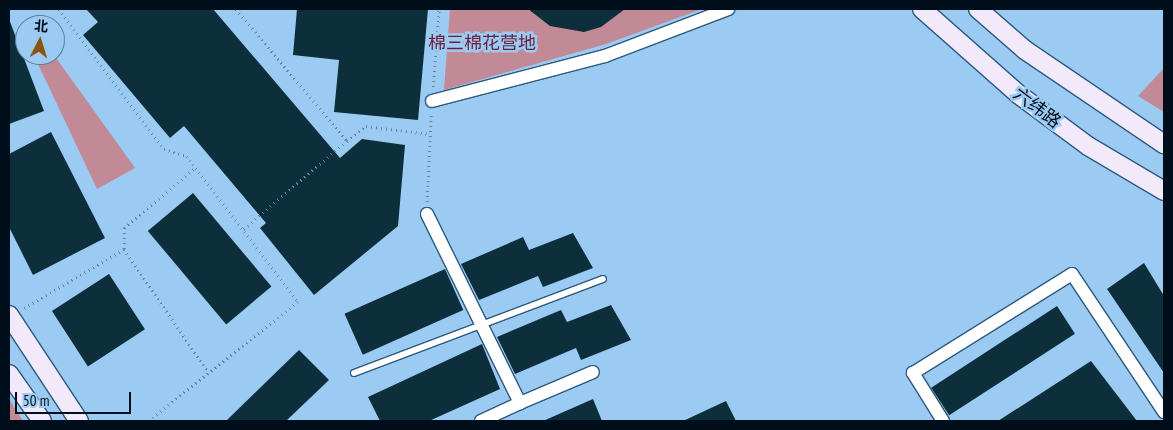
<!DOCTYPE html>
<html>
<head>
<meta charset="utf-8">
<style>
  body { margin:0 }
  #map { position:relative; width:1173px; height:430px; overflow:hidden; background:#9bcbf3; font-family:"PT Sans Narrow","Noto Sans SC",sans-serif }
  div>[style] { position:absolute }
  .green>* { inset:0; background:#c28996 }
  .building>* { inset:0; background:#0c2f3b; transform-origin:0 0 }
  .path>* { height:2.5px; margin-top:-1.25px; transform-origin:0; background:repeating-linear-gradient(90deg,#6285a3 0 1px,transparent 0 5px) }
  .roads { filter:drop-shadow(1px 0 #2d597c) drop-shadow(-1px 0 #2d597c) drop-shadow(0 1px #2d597c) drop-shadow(0 -1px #2d597c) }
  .lane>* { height:6px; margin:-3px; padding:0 3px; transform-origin:3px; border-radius:3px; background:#fff }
  .street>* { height:12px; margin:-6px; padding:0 6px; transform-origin:6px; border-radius:6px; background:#fff }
  .secondary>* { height:18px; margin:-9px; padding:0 9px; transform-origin:9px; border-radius:9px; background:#f2eafb }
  span { translate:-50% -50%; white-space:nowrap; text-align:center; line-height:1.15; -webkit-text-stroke:5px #9bcbf3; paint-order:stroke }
  .park-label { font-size:18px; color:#6e1e39 }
  .street-label { font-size:18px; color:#000d1a }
  .frame { position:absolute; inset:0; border:10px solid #000d1a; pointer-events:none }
  .north { position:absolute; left:15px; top:15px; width:50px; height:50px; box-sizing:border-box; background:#9bcbf3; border:1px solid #5d7f9c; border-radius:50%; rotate:5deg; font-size:14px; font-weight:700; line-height:20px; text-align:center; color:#000d1a }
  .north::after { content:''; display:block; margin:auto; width:18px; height:22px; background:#8d540d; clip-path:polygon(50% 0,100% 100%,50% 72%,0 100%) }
  .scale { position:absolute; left:15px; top:392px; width:116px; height:22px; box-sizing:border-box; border:2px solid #000d1a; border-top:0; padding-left:6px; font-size:15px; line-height:18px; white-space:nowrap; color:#000d1a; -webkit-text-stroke:4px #9bcbf3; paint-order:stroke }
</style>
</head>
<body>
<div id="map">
  <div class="green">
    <div style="clip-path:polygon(450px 9px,702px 9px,606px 44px,444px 90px)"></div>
    <div style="clip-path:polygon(38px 55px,54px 55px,135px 168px,97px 189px,39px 66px)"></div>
    <div style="clip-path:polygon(1164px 68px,1164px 112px,1138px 96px)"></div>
    <div style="clip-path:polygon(9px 399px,23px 421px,9px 421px)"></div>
  </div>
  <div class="building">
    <div style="clip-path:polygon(86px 9px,213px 9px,340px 158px,362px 139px,405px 145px,398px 226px,314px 295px,260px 228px,266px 223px,184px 126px,170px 138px,83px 35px,98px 22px)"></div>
    <div style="clip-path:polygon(297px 9px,428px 9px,418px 120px,334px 112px,339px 60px,293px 55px)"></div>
    <div style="clip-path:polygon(528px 9px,625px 9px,601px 27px,584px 32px,550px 26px)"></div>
    <div style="clip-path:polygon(9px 19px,44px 111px,9px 124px)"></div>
    <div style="clip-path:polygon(51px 132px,105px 238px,33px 275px,9px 227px,9px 154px)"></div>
    <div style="left:193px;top:193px;width:122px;height:59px;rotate:50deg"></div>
    <div style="clip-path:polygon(573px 233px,593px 268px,543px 287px,538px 276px,479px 300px,461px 264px,523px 237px,529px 250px)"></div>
    <div style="clip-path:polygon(1144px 263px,1164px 296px,1164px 373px,1107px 289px)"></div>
    <div style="left:445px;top:269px;width:45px;height:110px;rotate:66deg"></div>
    <div style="left:109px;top:274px;width:66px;height:68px;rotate:57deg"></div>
    <div style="clip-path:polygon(611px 305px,631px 340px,581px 360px,576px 348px,515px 374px,497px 337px,561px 310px,567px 322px)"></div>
    <div style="left:1057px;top:306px;width:33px;height:150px;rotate:57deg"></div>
    <div style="clip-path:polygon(482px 344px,500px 389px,429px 421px,380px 421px,368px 397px)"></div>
    <div style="clip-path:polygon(299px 350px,329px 380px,286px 421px,226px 421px)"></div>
    <div style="clip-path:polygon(1091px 361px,1137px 421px,998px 421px)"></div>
    <div style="clip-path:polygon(593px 399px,602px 421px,543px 421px)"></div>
    <div style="clip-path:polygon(726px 401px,736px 421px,683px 421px)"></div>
  </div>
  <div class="path">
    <div style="left:59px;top:9px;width:175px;rotate:53.1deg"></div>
    <div style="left:164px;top:149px;width:24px;rotate:17deg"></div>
    <div style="left:187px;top:156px;width:183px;rotate:52.8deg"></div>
    <div style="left:298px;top:302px;width:191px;rotate:141.4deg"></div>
    <div style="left:236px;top:9px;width:172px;rotate:49.9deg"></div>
    <div style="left:347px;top:141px;width:138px;rotate:139.4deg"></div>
    <div style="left:433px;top:87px;width:78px;rotate:-85.6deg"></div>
    <div style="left:347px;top:141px;width:24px;rotate:-38deg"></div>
    <div style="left:366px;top:126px;width:64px;rotate:7.2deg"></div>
    <div style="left:427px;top:202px;width:87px;rotate:-87.4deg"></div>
    <div style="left:124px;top:249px;width:21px;rotate:-90deg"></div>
    <div style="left:124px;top:228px;width:93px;rotate:-40.2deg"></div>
    <div style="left:24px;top:308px;width:116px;rotate:-30.5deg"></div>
    <div style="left:124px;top:249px;width:150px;rotate:55.6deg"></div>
  </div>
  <div class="roads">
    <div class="lane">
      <div style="left:354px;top:373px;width:266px;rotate:-20.7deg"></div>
    </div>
    <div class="street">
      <div style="left:432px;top:101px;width:179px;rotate:-14.6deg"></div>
      <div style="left:605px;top:56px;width:132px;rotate:-20.9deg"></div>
      <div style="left:427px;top:214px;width:211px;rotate:63.8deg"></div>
      <div style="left:520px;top:403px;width:43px;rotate:155.2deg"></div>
      <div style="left:520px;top:403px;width:79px;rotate:-23deg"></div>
      <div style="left:943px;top:421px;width:57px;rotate:-122deg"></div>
      <div style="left:913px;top:373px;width:187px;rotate:-31.9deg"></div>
      <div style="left:1072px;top:274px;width:166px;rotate:56.3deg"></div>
    </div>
    <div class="secondary">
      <div style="left:922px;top:9px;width:128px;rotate:41.5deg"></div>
      <div style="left:1018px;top:94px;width:87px;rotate:36.6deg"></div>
      <div style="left:1088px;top:146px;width:88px;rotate:30.6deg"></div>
      <div style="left:978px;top:9px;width:62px;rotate:41.1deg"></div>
      <div style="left:1025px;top:50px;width:168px;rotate:34.1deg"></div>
      <div style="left:9px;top:315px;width:127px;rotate:56.6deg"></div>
      <div style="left:9px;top:374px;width:57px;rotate:54.9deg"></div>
    </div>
  </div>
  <div class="park-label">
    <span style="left:482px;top:43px">棉三棉花营地</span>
  </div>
  <div class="street-label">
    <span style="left:1037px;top:108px;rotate:37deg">六纬路</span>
  </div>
  <div class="frame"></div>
  <div class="north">北</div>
  <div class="scale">50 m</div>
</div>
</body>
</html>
